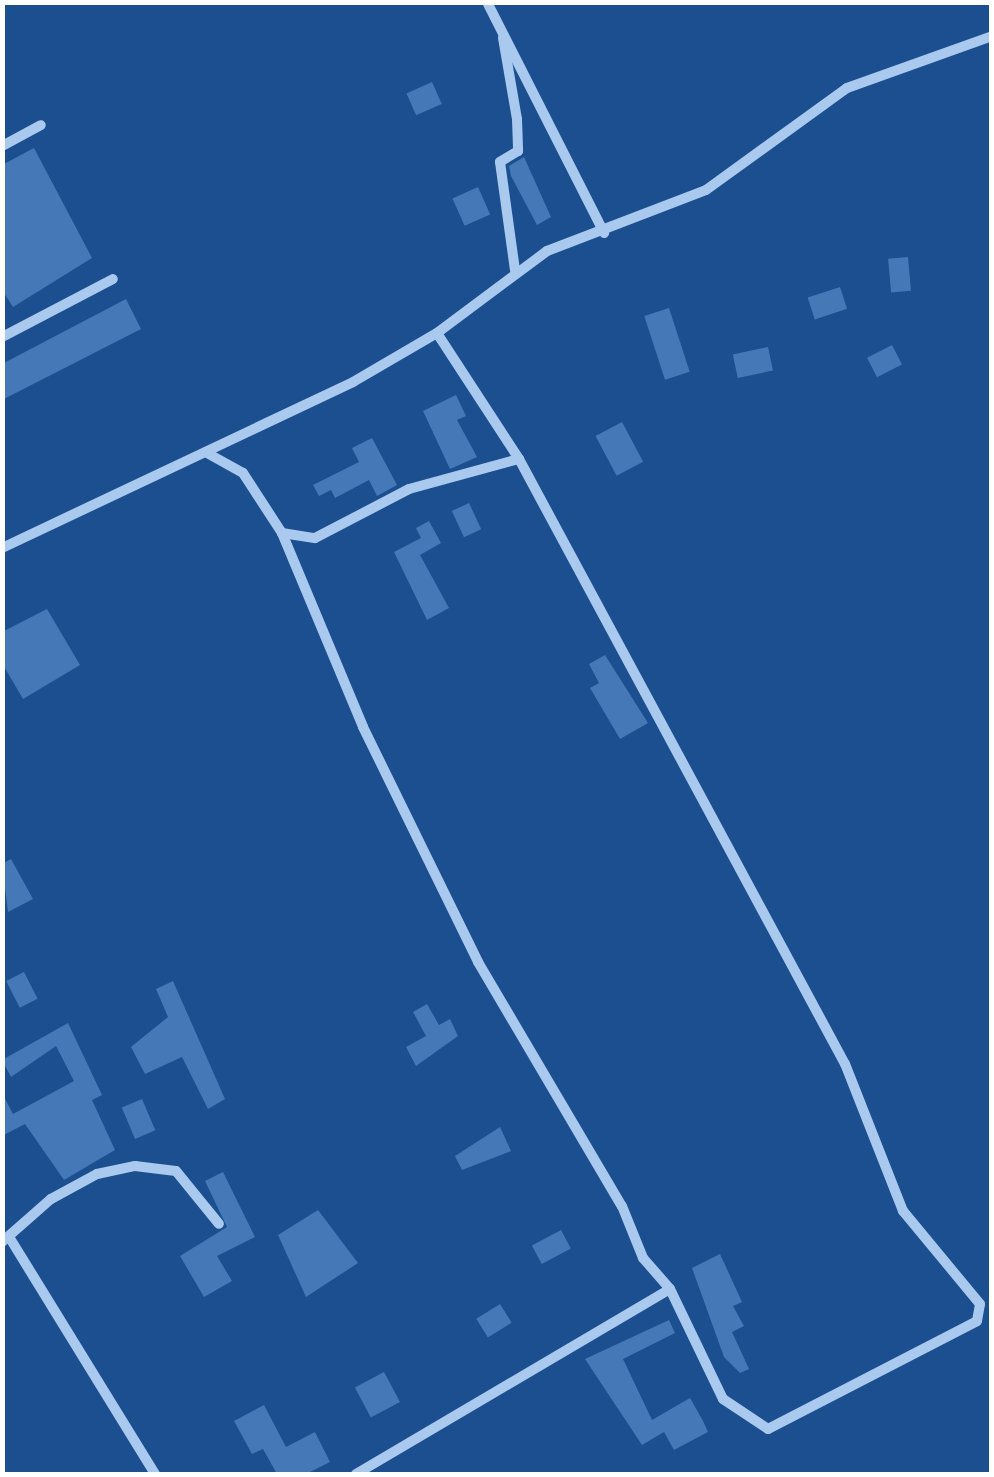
<!DOCTYPE html>
<html>
<head>
<meta charset="utf-8">
<style>
  body { margin:0 }
  #map { position:relative; width:994px; height:1477px; overflow:hidden; background:#1b4f8f; font-family:"PT Sans Narrow",sans-serif }
  div>[style] { position:absolute }
  .building>* { inset:0; background:#4478b7; transform-origin:0 0 }
  .street>* { height:10px; margin:-5px; padding:0 5px; transform-origin:5px; border-radius:5px; background:#a9c9ee }
  span { translate:-50% -50%; white-space:nowrap; text-align:center; line-height:1.15; -webkit-text-stroke:10px #1b4f8f; paint-order:stroke }
  .frame { position:absolute; inset:0; border:5px solid #fff; pointer-events:none }
</style>
</head>
<body>
<div id="map">
  <div class="building">
    <div style="left:432px;top:82px;width:24px;height:28px;rotate:66deg"></div>
    <div style="clip-path:polygon(34px 148px,92px 258px,13px 307px,2px 290px,2px 165px)"></div>
    <div style="clip-path:polygon(524px 157px,551px 217px,537px 225px,511px 176px,509px 166px)"></div>
    <div style="left:478px;top:187px;width:30px;height:28px;rotate:66deg"></div>
    <div style="left:908px;top:257px;width:34px;height:20px;rotate:85deg"></div>
    <div style="left:840px;top:287px;width:23px;height:34px;rotate:72deg"></div>
    <div style="clip-path:polygon(126px 299px,141px 329px,2px 400px,2px 364px)"></div>
    <div style="left:669px;top:308px;width:67px;height:26px;rotate:72deg"></div>
    <div style="left:892px;top:345px;width:22px;height:28px;rotate:63deg"></div>
    <div style="left:768px;top:347px;width:24px;height:36px;rotate:78deg"></div>
    <div style="clip-path:polygon(456px 395px,466px 416px,457px 420px,477px 457px,450px 469px,423px 411px)"></div>
    <div style="left:622px;top:422px;width:45px;height:30px;rotate:62deg"></div>
    <div style="clip-path:polygon(372px 438px,397px 485px,377px 496px,369px 480px,335px 498px,331px 490px,319px 496px,313px 485px,359px 462px,352px 448px)"></div>
    <div style="left:469px;top:503px;width:29px;height:19px;rotate:65deg"></div>
    <div style="clip-path:polygon(429px 521px,441px 543px,420px 555px,449px 608px,427px 620px,394px 552px,421px 538px,416px 528px)"></div>
    <div style="clip-path:polygon(47px 609px,80px 665px,23px 699px,2px 663px,2px 632px)"></div>
    <div style="clip-path:polygon(605px 655px,648px 723px,620px 739px,590px 688px,599px 683px,589px 664px)"></div>
    <div style="clip-path:polygon(11px 859px,33px 899px,8px 912px,2px 864px)"></div>
    <div style="left:24px;top:972px;width:30px;height:20px;rotate:63deg"></div>
    <div style="clip-path:polygon(173px 981px,225px 1099px,208px 1109px,182px 1057px,145px 1074px,131px 1047px,168px 1017px,156px 989px)"></div>
    <div style="clip-path:polygon(427px 1004px,439px 1025px,450px 1019px,458px 1036px,416px 1066px,406px 1047px,426px 1036px,413px 1012px)"></div>
    <div style="clip-path:polygon(68px 1023px,102px 1095px,92px 1100px,115px 1150px,64px 1180px,25px 1124px,2px 1136px,2px 1093px,13px 1114px,74px 1081px,56px 1046px,11px 1077px,2px 1060px)"></div>
    <div style="left:142px;top:1099px;width:34px;height:22px;rotate:67deg"></div>
    <div style="clip-path:polygon(500px 1127px,511px 1151px,462px 1170px,455px 1156px)"></div>
    <div style="clip-path:polygon(223px 1172px,255px 1237px,217px 1256px,232px 1281px,204px 1297px,180px 1256px,227px 1227px,205px 1181px)"></div>
    <div style="clip-path:polygon(318px 1210px,358px 1263px,306px 1297px,278px 1235px)"></div>
    <div style="left:561px;top:1230px;width:21px;height:33px;rotate:62deg"></div>
    <div style="clip-path:polygon(720px 1254px,742px 1302px,733px 1306px,744px 1326px,732px 1332px,749px 1369px,740px 1373px,724px 1357px,692px 1268px)"></div>
    <div style="left:500px;top:1304px;width:22px;height:28px;rotate:58deg"></div>
    <div style="clip-path:polygon(669px 1320px,675px 1333px,623px 1359px,652px 1420px,690px 1398px,703px 1421px,708px 1432px,674px 1450px,664px 1432px,642px 1445px,585px 1359px)"></div>
    <div style="left:384px;top:1372px;width:34px;height:33px;rotate:62deg"></div>
    <div style="clip-path:polygon(264px 1405px,286px 1447px,315px 1432px,330px 1462px,306px 1474px,277px 1474px,263px 1449px,252px 1454px,234px 1421px)"></div>
  </div>
  <div class="street">
    <div style="left:487px;top:2px;width:259px;rotate:63.1deg"></div>
    <div style="left:503px;top:38px;width:82px;rotate:80.2deg"></div>
    <div style="left:517px;top:119px;width:32px;rotate:88deg"></div>
    <div style="left:518px;top:151px;width:21px;rotate:149deg"></div>
    <div style="left:500px;top:162px;width:109px;rotate:82.1deg"></div>
    <div style="left:2px;top:146px;width:44px;rotate:-28.3deg"></div>
    <div style="left:2px;top:337px;width:125px;rotate:-27.6deg"></div>
    <div style="left:207px;top:453px;width:41px;rotate:29.1deg"></div>
    <div style="left:243px;top:473px;width:72px;rotate:57deg"></div>
    <div style="left:282px;top:533px;width:210px;rotate:67.3deg"></div>
    <div style="left:363px;top:727px;width:262px;rotate:63.9deg"></div>
    <div style="left:478px;top:962px;width:283px;rotate:59.5deg"></div>
    <div style="left:622px;top:1206px;width:56px;rotate:68deg"></div>
    <div style="left:643px;top:1258px;width:41px;rotate:48.9deg"></div>
    <div style="left:282px;top:533px;width:33px;rotate:9deg"></div>
    <div style="left:315px;top:538px;width:106px;rotate:-27.5deg"></div>
    <div style="left:409px;top:489px;width:114px;rotate:-15.3deg"></div>
    <div style="left:2px;top:548px;width:388px;rotate:-25.3deg"></div>
    <div style="left:353px;top:382px;width:97px;rotate:-30.3deg"></div>
    <div style="left:437px;top:333px;width:137px;rotate:-36.7deg"></div>
    <div style="left:547px;top:251px;width:170px;rotate:-21deg"></div>
    <div style="left:706px;top:190px;width:174px;rotate:-35.9deg"></div>
    <div style="left:847px;top:88px;width:154px;rotate:-19.7deg"></div>
    <div style="left:11px;top:1240px;width:275px;rotate:58.4deg"></div>
    <div style="left:2px;top:1242px;width:65px;rotate:-41.3deg"></div>
    <div style="left:51px;top:1199px;width:52px;rotate:-28.5deg"></div>
    <div style="left:97px;top:1174px;width:39px;rotate:-12deg"></div>
    <div style="left:135px;top:1166px;width:41px;rotate:7deg"></div>
    <div style="left:176px;top:1171px;width:68px;rotate:50.9deg"></div>
    <div style="left:356px;top:1474px;width:364px;rotate:-30.5deg"></div>
    <div style="left:670px;top:1289px;width:122px;rotate:64.3deg"></div>
    <div style="left:723px;top:1399px;width:54px;rotate:33.7deg"></div>
    <div style="left:768px;top:1429px;width:235px;rotate:-27.3deg"></div>
    <div style="left:977px;top:1321px;width:17px;rotate:-80deg"></div>
    <div style="left:980px;top:1304px;width:121px;rotate:-129.6deg"></div>
    <div style="left:903px;top:1211px;width:158px;rotate:-111.5deg"></div>
    <div style="left:845px;top:1064px;width:687px;rotate:-118.32deg"></div>
    <div style="left:519px;top:459px;width:150px;rotate:-123.1deg"></div>
  </div>
  <div class="frame"></div>
</div>
</body>
</html>
